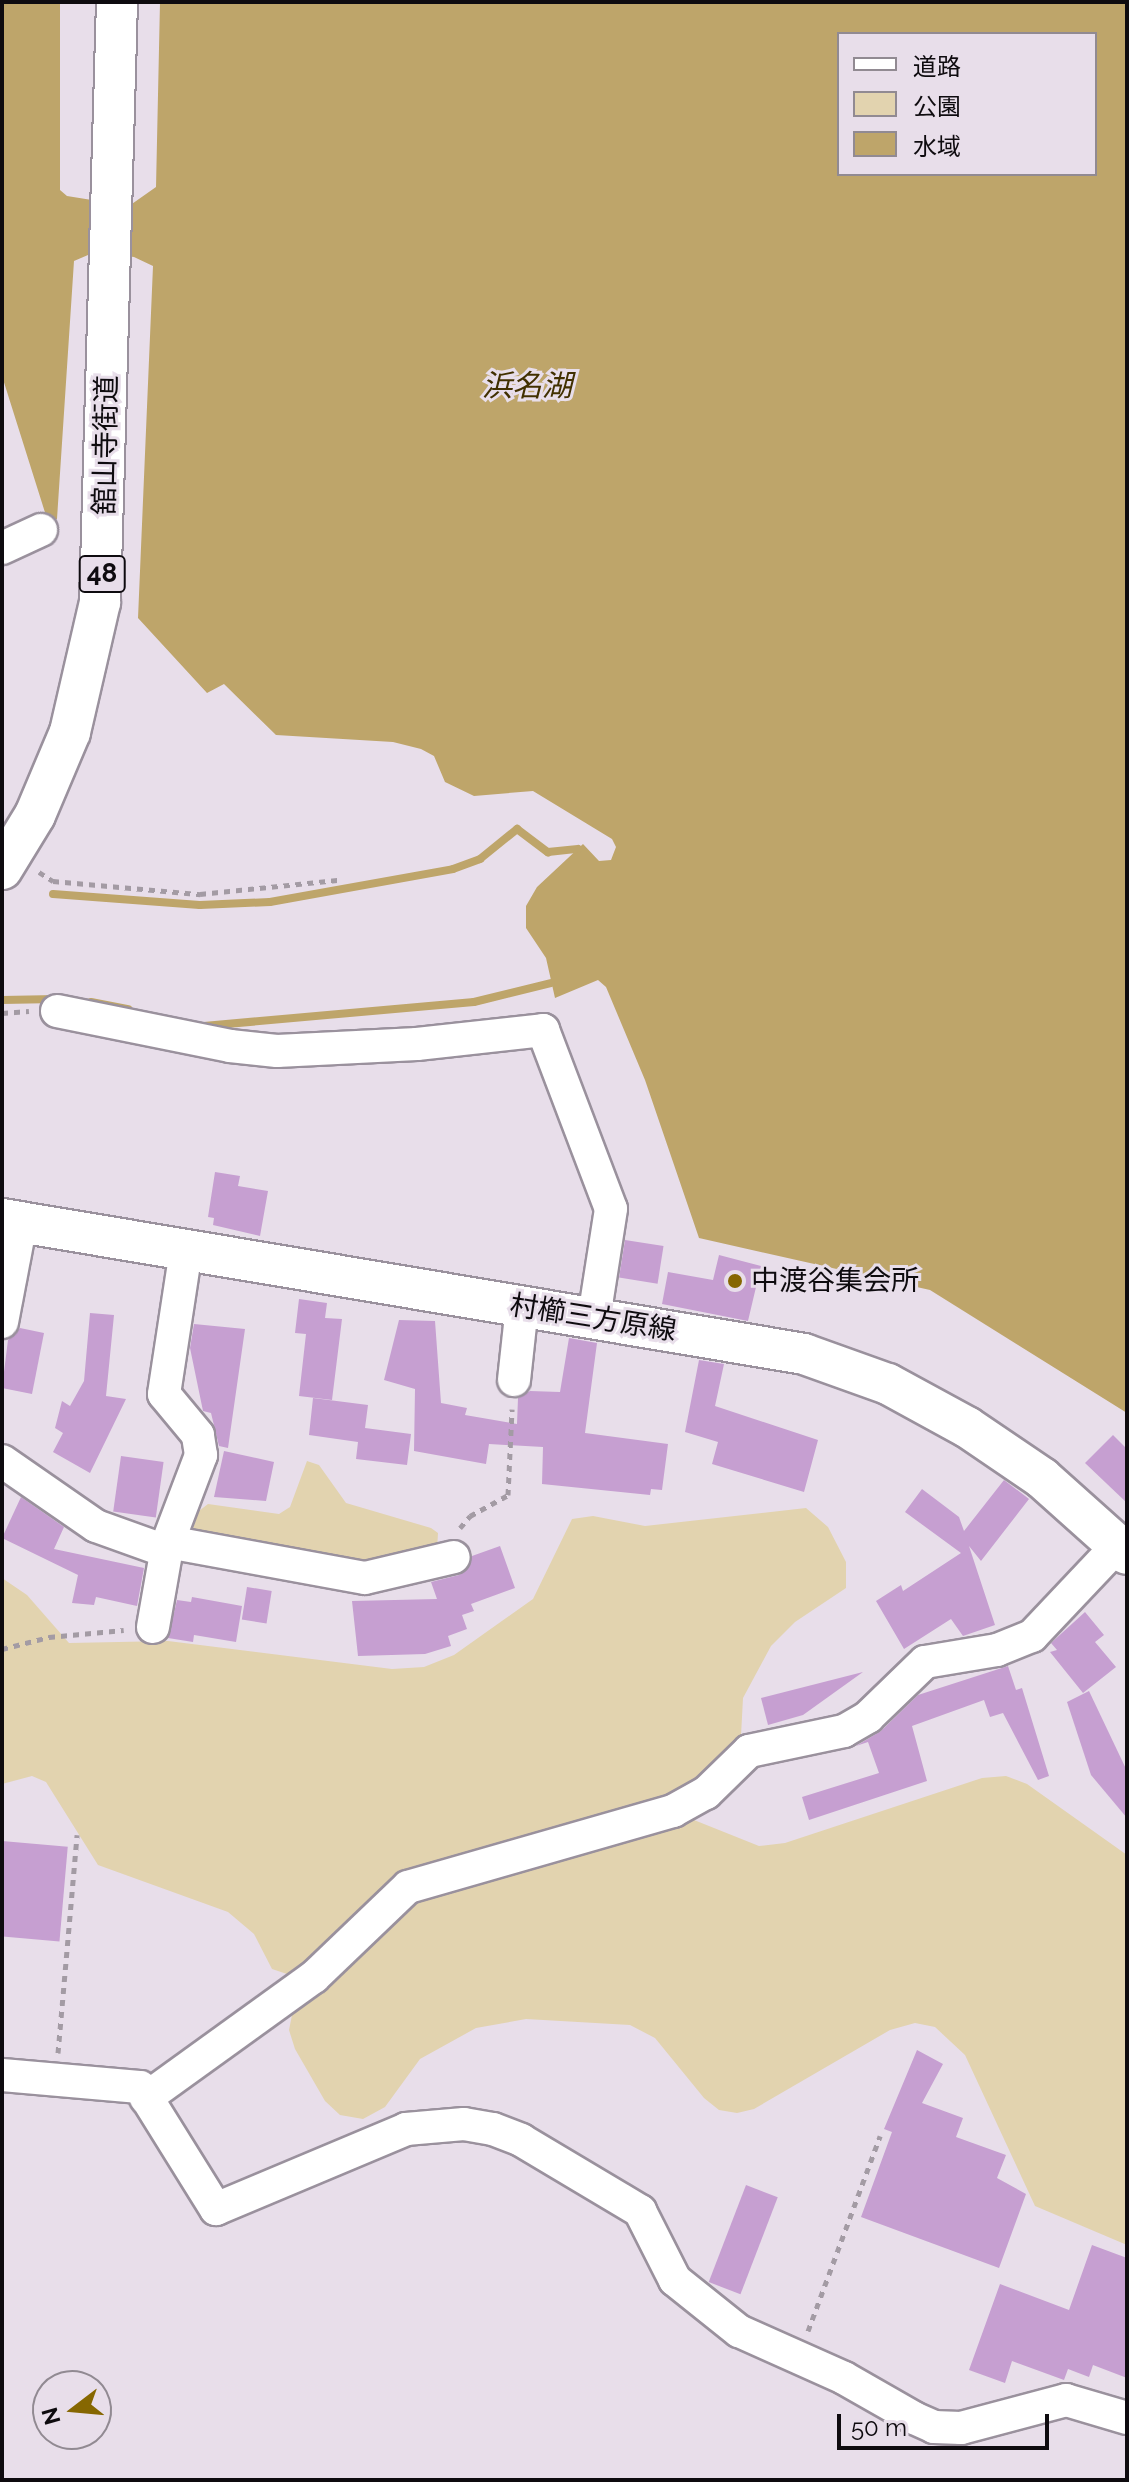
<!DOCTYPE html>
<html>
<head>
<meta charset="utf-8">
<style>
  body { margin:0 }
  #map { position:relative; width:1129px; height:2482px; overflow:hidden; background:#e8deea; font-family:Raleway,"Noto Sans JP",sans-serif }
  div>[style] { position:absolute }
  .green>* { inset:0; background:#e2d3af }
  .water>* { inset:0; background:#bea56a }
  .stream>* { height:8px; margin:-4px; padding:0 4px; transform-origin:4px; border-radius:4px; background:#bea56a }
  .building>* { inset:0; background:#c69fd1; transform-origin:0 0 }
  .path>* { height:5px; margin-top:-2.5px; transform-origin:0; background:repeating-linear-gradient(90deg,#a39ba4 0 6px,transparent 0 12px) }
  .roads { filter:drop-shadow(2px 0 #9a919d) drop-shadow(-2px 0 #9a919d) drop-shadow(0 2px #9a919d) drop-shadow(0 -2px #9a919d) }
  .minor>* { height:32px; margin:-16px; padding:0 16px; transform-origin:16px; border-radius:16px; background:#fff }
  .major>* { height:40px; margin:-20px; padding:0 20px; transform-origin:20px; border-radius:20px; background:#fff }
  .dots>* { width:22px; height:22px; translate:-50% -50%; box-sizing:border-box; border:4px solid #e8deea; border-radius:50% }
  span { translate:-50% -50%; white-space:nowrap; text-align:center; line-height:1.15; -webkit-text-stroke:6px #e8deea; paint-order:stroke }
  .shield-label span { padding:2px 6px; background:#e8deea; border:2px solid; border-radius:6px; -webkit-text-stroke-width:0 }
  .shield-label { font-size:26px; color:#0e0b0f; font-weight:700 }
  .street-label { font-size:28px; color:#0e0b0f }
  .poi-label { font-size:28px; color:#0e0b0f }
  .left { translate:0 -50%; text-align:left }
  .water-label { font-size:30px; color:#413000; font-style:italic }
  .frame { position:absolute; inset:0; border:4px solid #0e0b0f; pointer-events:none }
  .legend { position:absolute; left:837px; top:32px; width:260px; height:144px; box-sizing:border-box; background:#e8deea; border:2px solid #918a92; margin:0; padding:10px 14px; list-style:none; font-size:24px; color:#0e0b0f }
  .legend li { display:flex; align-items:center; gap:16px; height:40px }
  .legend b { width:40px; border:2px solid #918a92 }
  .north { position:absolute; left:32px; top:2370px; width:80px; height:80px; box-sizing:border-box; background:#e8deea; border:2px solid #918a92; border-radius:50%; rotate:254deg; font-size:22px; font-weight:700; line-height:32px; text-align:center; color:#0e0b0f }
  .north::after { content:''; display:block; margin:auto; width:28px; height:36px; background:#866701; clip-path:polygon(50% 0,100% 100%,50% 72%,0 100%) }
  .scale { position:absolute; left:837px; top:2414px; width:212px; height:36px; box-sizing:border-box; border:4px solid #0e0b0f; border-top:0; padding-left:10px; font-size:24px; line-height:28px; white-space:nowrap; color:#0e0b0f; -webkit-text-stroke:6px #e8deea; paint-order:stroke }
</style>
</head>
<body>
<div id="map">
  <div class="green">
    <div style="clip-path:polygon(307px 1461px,319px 1465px,346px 1503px,431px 1528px,438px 1533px,437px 1550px,377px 1568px,191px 1534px,199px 1511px,208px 1504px,279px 1514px,290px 1507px)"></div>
    <div style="clip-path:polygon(806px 1508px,828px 1527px,846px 1562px,846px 1588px,795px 1622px,771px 1646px,743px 1698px,741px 1736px,700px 1785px,355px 1924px,290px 1975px,272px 1969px,254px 1934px,228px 1912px,98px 1865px,46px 1782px,32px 1776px,2px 1784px,2px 1578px,27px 1595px,69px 1643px,168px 1641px,392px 1669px,424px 1667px,454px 1655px,533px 1599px,572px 1519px,593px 1516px,645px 1526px)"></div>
    <div style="clip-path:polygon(1006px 1776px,1027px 1784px,1127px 1855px,1127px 2245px,1035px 2206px,965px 2055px,935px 2027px,915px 2023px,890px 2030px,754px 2109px,737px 2113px,719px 2110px,704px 2098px,655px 2038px,630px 2025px,526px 2019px,476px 2028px,420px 2059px,385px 2107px,363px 2119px,340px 2115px,325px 2101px,295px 2049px,289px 2030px,293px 2010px,403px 1903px,673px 1821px,694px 1820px,759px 1846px,785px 1843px,982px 1778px)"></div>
  </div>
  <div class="water">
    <div style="clip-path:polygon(evenodd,2px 2px,60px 2px,60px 190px,67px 196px,129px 206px,156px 187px,160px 2px,1127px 2px,1127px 1413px,930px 1290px,699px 1238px,645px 1080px,606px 987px,598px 980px,555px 998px,546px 958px,526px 928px,526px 906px,537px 887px,583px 844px,599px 861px,611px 860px,616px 847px,612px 839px,533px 791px,474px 796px,445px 782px,434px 756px,421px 749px,393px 742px,276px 735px,224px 684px,207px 693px,138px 618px,153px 266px,134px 257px,95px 252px,74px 261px,57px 519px,48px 522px,2px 376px,2px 2px,839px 34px,1095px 34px,1095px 174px,839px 174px,839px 34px)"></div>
  </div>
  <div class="stream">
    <div style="left:53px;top:894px;width:147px;rotate:4.3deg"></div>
    <div style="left:200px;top:905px;width:70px;rotate:-2.5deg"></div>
    <div style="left:270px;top:902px;width:186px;rotate:-10.2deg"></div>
    <div style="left:453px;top:869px;width:29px;rotate:-20deg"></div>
    <div style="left:480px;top:859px;width:48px;rotate:-39deg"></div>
    <div style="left:517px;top:829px;width:39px;rotate:37deg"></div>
    <div style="left:548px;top:852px;width:30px;rotate:-6deg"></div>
    <div style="left:2px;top:1000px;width:55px;rotate:-1deg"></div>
    <div style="left:91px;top:1002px;width:38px;rotate:11deg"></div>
    <div style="left:204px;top:1026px;width:271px;rotate:-5.1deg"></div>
    <div style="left:474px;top:1002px;width:79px;rotate:-13.9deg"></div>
  </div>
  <div class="building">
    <div style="clip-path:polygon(215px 1172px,240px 1176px,238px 1186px,268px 1191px,260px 1236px,213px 1225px,214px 1218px,208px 1217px)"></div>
    <div style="left:625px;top:1240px;width:39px;height:38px;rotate:9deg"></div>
    <div style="clip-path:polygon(719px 1255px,761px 1266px,748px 1321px,662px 1304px,668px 1272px,713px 1280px)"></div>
    <div style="clip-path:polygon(299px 1299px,327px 1303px,325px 1318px,342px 1319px,332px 1400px,299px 1396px,306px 1334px,295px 1333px)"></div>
    <div style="clip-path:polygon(90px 1313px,114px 1315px,106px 1396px,126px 1399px,90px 1473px,53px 1452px,63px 1433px,55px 1428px,62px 1401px,70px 1406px,84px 1381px)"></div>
    <div style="clip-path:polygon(399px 1320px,435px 1321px,441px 1403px,467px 1408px,465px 1415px,517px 1424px,518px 1398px,530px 1391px,560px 1392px,569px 1338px,597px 1343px,585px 1433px,668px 1444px,662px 1490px,651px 1489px,650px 1495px,542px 1484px,543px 1447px,489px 1444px,486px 1464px,414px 1451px,415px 1389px,384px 1380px)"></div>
    <div style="clip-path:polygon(194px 1324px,245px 1329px,228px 1448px,219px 1446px,211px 1413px,203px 1411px,190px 1348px)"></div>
    <div style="clip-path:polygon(20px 1328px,44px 1333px,32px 1394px,2px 1388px,8px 1340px)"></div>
    <div style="clip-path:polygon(699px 1360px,724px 1364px,715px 1406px,818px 1440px,804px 1492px,712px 1464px,718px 1442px,685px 1432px)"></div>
    <div style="clip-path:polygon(313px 1398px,368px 1405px,365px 1428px,411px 1434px,407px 1465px,356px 1459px,358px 1442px,309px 1435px)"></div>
    <div style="clip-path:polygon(1113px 1435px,1127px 1449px,1127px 1503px,1085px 1463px)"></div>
    <div style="clip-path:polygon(224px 1451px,274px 1462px,266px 1501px,214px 1497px)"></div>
    <div style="left:121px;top:1456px;width:43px;height:56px;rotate:8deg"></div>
    <div style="clip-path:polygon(1004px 1480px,1029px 1499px,981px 1561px,969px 1546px,995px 1625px,963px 1636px,951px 1619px,904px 1649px,876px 1601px,901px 1585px,903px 1591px,961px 1553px,905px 1512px,922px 1489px,959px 1517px,964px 1531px)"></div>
    <div style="clip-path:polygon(21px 1497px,64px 1527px,54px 1549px,144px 1568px,137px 1606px,96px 1597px,94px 1605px,72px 1603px,78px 1575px,2px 1538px)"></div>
    <div style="clip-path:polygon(500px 1546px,515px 1588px,471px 1604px,474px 1611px,462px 1615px,467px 1629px,448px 1636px,451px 1646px,425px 1654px,358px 1656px,352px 1601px,437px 1599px,431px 1582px,459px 1575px,472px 1556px)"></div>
    <div style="left:247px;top:1587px;width:25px;height:33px;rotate:9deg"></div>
    <div style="clip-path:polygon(192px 1597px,242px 1606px,236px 1642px,194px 1635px,193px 1642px,168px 1638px,177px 1600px,191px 1602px)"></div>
    <div style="clip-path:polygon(1085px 1612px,1104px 1635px,1095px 1642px,1116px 1667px,1083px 1693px,1050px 1652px,1057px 1650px,1051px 1643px)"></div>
    <div style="clip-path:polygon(1008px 1666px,1016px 1690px,1022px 1688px,1049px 1776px,1038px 1780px,1003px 1713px,990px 1717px,984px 1700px,912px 1726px,927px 1781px,809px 1820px,802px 1797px,879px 1773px,868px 1742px,856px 1746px,881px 1731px,918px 1695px)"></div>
    <div style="clip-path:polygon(863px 1672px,803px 1715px,768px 1725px,761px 1698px)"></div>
    <div style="clip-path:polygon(1089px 1691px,1127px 1771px,1127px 1818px,1091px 1775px,1067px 1702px)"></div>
    <div style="left:2px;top:1841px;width:66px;height:95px;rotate:5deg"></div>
    <div style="clip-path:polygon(917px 2050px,943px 2064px,922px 2103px,963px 2118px,956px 2137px,1006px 2155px,997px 2178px,1026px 2194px,999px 2268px,861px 2217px,892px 2132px,884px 2129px)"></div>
    <div style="left:746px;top:2185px;width:34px;height:104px;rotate:21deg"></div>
    <div style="clip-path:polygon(1092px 2245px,1127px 2258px,1127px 2378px,1093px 2365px,1089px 2377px,1068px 2369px,1064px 2380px,1012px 2361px,1005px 2383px,969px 2370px,1000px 2284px,1069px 2310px)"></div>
  </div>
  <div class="path">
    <div style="left:39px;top:872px;width:17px;rotate:33deg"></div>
    <div style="left:53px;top:881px;width:148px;rotate:5.1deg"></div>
    <div style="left:200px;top:894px;width:138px;rotate:-5.8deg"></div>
    <div style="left:2px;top:1013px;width:27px;rotate:-4deg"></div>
    <div style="left:460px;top:1528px;width:16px;rotate:-50deg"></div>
    <div style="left:470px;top:1516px;width:43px;rotate:-28.9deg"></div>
    <div style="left:508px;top:1495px;width:86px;rotate:-87.3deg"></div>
    <div style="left:2px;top:1649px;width:49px;rotate:-14.3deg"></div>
    <div style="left:49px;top:1637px;width:75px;rotate:-5.3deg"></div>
    <div style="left:58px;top:2053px;width:219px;rotate:-85deg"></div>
    <div style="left:808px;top:2331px;width:208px;rotate:-69.7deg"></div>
  </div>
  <div class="roads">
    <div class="minor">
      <div style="left:2px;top:548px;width:43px;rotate:-24.8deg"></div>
      <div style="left:57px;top:1011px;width:177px;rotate:11.4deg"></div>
      <div style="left:230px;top:1046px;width:47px;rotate:6.1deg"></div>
      <div style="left:277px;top:1051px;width:140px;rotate:-2.9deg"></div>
      <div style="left:417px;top:1044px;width:127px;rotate:-6.3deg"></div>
      <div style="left:543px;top:1030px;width:191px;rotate:69.2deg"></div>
      <div style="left:611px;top:1209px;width:110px;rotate:98.9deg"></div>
      <div style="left:2px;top:1322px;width:102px;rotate:-79.2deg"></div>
      <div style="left:514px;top:1380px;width:74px;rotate:-83.8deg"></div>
      <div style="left:2px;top:1461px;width:114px;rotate:34.7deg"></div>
      <div style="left:96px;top:1526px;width:74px;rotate:19.7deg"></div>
      <div style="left:168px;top:1542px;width:200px;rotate:10.4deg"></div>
      <div style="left:365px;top:1578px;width:91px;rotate:-13.3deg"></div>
      <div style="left:153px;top:1627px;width:86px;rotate:-80deg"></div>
      <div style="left:168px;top:1542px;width:93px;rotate:-69.2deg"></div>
      <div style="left:201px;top:1455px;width:20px;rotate:-99deg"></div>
      <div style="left:198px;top:1435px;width:53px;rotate:-129.7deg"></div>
      <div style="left:164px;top:1394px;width:146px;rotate:-81.3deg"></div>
      <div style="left:2px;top:2075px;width:139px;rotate:5deg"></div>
      <div style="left:140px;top:2087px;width:144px;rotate:58.1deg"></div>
      <div style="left:216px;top:2209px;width:206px;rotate:-22.8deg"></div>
      <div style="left:406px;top:2129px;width:58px;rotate:-4.9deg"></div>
      <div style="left:464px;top:2124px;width:29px;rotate:10deg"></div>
      <div style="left:493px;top:2129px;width:30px;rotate:21deg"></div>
      <div style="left:521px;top:2140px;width:139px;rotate:30.8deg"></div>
      <div style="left:640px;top:2211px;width:77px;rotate:63.1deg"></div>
      <div style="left:675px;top:2280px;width:82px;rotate:38.6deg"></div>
      <div style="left:739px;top:2331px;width:115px;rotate:24.1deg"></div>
      <div style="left:844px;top:2378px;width:81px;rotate:29.7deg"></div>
      <div style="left:914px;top:2418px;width:22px;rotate:24deg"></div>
      <div style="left:934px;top:2427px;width:27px;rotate:2deg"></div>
      <div style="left:961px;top:2428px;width:109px;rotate:-14.9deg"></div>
      <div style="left:1066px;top:2400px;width:64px;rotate:16.4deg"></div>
      <div style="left:146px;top:2098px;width:207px;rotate:-35.8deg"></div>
      <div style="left:314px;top:1977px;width:130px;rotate:-43.8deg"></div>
      <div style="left:408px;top:1887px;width:276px;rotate:-16deg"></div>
      <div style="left:673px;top:1811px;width:38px;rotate:-29deg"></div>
      <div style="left:706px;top:1793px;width:60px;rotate:-44.3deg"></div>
      <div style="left:749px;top:1751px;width:97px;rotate:-11.9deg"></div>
      <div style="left:844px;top:1731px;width:28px;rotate:-30deg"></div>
      <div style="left:868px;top:1717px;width:79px;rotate:-44deg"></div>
      <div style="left:925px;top:1662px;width:73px;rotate:-9.5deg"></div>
      <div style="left:997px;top:1650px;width:38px;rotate:-22deg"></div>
      <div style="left:1032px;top:1636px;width:125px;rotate:-46.6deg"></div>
    </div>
    <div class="major">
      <div style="left:2px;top:869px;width:63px;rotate:-58.6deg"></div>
      <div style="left:35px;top:815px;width:90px;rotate:-67.1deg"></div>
      <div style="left:70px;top:732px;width:133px;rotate:-77deg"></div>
      <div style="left:100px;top:602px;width:600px;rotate:-88.38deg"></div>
      <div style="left:2px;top:1219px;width:813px;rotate:9.55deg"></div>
      <div style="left:804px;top:1354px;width:89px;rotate:19.7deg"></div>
      <div style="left:888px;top:1384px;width:90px;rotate:28.6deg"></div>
      <div style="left:967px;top:1427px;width:91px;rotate:34.2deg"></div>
      <div style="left:1042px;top:1478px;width:114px;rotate:41.8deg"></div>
    </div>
  </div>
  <div class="dots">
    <div style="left:735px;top:1281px;background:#866701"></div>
  </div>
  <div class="shield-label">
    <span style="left:102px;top:574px">48</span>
  </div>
  <div class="street-label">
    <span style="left:106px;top:445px;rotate:-89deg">舘山寺街道</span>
    <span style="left:593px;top:1318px;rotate:9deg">村櫛三方原線</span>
  </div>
  <div class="poi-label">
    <span class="left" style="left:751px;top:1281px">中渡谷集会所</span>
  </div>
  <div class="water-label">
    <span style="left:527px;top:386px">浜名湖</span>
  </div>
  <div class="frame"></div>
  <ul class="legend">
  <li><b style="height:10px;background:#fff"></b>道路</li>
  <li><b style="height:22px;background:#e2d3af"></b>公園</li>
  <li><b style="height:22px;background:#bea56a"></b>水域</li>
  </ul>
  <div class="north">N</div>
  <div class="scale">50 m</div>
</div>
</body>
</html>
